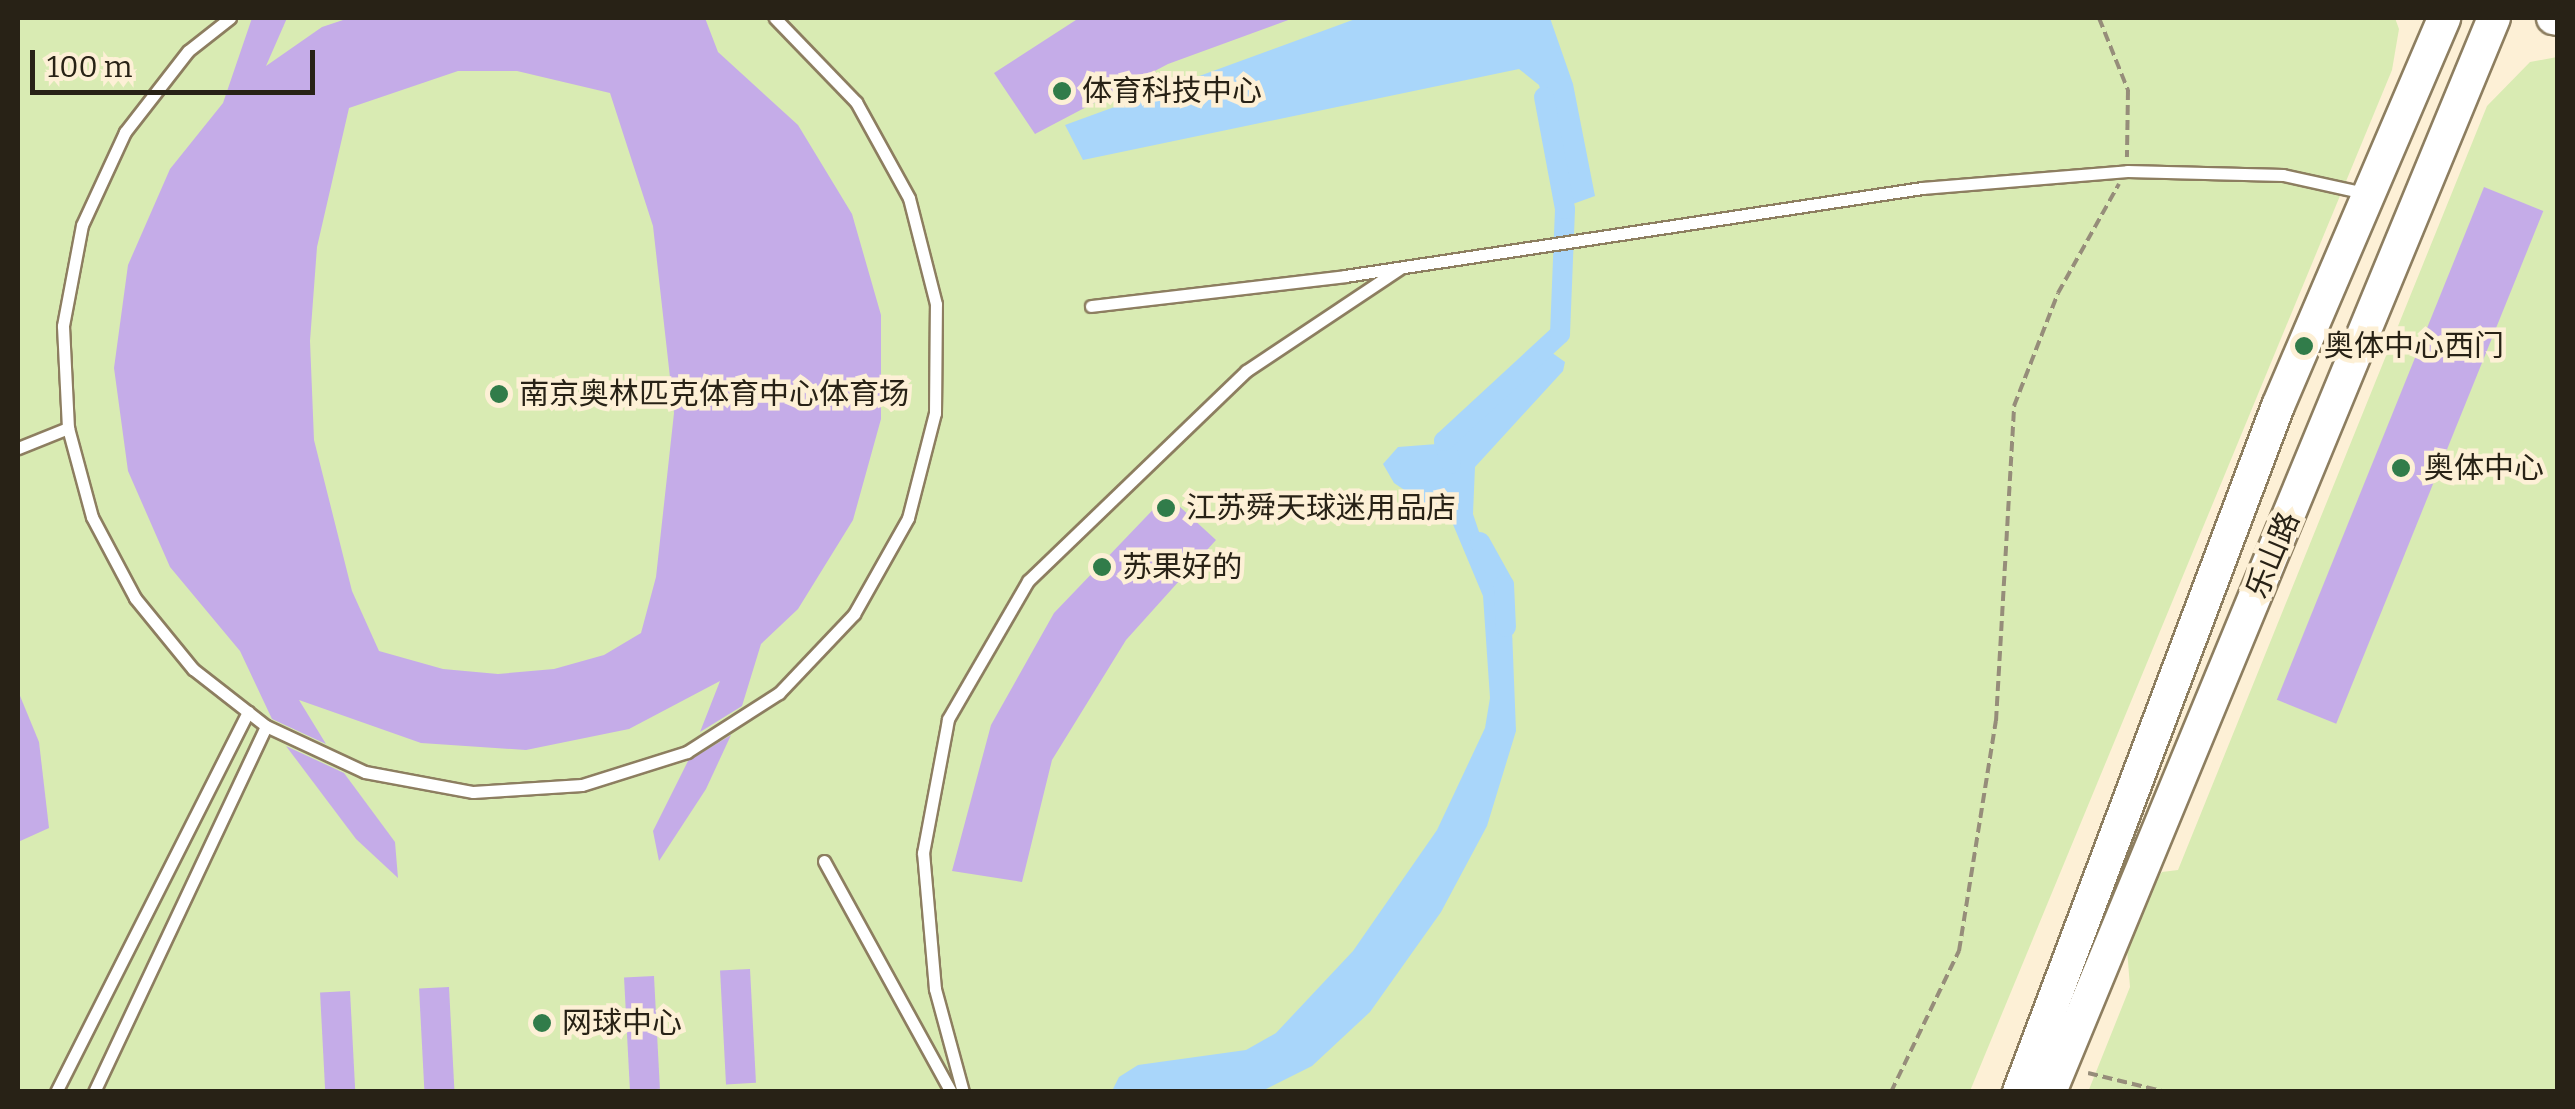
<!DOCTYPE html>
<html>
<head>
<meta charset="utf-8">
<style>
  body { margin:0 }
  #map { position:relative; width:2575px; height:1109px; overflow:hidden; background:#fdf0d6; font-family:Bitter,"Noto Sans SC",serif }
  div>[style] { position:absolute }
  .green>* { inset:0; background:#d9ebb3 }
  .water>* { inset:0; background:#a9d6fa }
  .canal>* { height:20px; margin:-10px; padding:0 10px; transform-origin:10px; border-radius:10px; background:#a9d6fa }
  .building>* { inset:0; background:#c5ace8; transform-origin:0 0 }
  .path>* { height:4px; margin-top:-2px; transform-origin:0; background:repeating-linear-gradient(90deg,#968d7a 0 10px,transparent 0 15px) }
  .roads { filter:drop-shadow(2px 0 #8d7e60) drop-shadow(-2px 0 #8d7e60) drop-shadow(0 2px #8d7e60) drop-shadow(0 -2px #8d7e60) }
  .lane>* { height:11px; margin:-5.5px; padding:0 5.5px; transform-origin:5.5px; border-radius:5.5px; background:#fff }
  .secondary>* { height:32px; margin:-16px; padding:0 16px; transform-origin:16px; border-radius:16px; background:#fff }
  .dots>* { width:28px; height:28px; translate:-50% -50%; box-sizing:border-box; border:5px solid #fdf0d6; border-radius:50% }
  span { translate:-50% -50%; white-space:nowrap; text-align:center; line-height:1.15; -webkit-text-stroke:9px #fdf0d6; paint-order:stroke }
  .poi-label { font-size:30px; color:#282216 }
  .left { translate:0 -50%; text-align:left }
  .street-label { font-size:30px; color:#282216 }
  .frame { position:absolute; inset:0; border:20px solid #282216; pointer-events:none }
  .scale { position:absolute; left:30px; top:50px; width:285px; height:45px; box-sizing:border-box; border:5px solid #282216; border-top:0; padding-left:12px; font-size:30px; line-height:35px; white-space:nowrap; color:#282216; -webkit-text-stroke:8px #fdf0d6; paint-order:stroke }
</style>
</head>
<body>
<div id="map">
  <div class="green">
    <div style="clip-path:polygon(18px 18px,2395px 18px,2399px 29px,2392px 70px,1970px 1091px,18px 1092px)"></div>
    <div style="clip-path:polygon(2557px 57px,2557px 1091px,2088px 1092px,2130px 987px,2127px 949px,2154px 882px,2162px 872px,2178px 870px,2487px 106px,2530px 62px)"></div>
  </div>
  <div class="water">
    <div style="clip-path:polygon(1358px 18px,1550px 18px,1573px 84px,1595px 196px,1570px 205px,1539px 85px,1519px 69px,1083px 160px,1065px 125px)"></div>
    <div style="clip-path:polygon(1551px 352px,1565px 362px,1563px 371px,1475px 467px,1473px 514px,1512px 630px,1516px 731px,1487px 826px,1441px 912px,1370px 1012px,1312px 1066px,1262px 1091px,1112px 1091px,1119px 1077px,1138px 1065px,1246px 1050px,1276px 1033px,1353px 951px,1437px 830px,1485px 728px,1490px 698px,1483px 596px,1452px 522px,1394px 483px,1383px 464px,1398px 447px,1437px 444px,1475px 425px,1537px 357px)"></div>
  </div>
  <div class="canal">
    <div style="left:1451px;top:464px;width:24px;rotate:-107deg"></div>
    <div style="left:1444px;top:441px;width:158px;rotate:-42.7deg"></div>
    <div style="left:1560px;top:334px;width:125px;rotate:-87.7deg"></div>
    <div style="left:1565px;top:209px;width:114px;rotate:-100.6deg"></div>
    <div style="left:1480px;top:542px;width:49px;rotate:60.8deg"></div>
    <div style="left:1504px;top:585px;width:42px;rotate:87.3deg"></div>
  </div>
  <div class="building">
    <div style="clip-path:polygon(evenodd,252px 18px,287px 18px,266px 66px,322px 27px,349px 18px,705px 18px,718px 52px,798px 125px,852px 214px,881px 315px,881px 419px,853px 520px,798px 609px,761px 644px,742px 706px,700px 732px,720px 681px,629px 729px,526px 750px,421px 743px,299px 700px,326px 744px,272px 719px,240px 651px,170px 567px,128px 471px,114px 368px,128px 265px,170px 169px,223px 103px,252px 18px,458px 71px,517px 71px,610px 93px,653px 226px,674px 413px,656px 577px,641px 633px,604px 655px,554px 669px,498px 674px,443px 669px,379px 651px,352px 591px,314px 440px,310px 341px,317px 247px,349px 108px,458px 71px)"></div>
    <div style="clip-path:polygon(1079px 18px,1291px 18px,1291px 19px,1168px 64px,1035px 134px,994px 73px)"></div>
    <div style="left:2484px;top:187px;width:64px;height:553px;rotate:22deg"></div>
    <div style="clip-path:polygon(1167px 495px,1216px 540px,1126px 640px,1052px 760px,1022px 882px,952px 871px,991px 725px,1054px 613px)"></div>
    <div style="clip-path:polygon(18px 691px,39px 742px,49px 828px,18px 842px)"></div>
    <div style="clip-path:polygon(731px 735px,706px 789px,659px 861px,653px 831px,688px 761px)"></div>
    <div style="clip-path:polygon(286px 746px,344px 773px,395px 842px,398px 878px,356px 839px)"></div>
    <div style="left:750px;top:969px;width:114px;height:30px;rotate:87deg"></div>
    <div style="left:654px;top:976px;width:113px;height:30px;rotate:87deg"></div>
    <div style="left:449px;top:987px;width:105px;height:30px;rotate:87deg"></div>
    <div style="left:350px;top:991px;width:101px;height:30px;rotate:87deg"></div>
  </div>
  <div class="path">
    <div style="left:2099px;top:18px;width:78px;rotate:68.1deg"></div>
    <div style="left:2128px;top:90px;width:67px;rotate:90.9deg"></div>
    <div style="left:2088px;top:1073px;width:80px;rotate:13.7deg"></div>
    <div style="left:1891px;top:1092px;width:157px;rotate:-64.3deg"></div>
    <div style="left:1959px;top:951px;width:233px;rotate:-80.9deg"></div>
    <div style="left:1996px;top:721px;width:316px;rotate:-86.7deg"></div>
    <div style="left:2014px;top:406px;width:121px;rotate:-68.7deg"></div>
    <div style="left:2058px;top:293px;width:125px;rotate:-60.8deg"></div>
  </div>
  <div class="roads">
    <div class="lane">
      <div style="left:230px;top:18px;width:53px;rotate:141.8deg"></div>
      <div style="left:188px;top:51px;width:103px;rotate:127.9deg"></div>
      <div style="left:125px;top:132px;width:102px;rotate:114.8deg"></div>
      <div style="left:82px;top:225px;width:103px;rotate:100.7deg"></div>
      <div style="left:63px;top:326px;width:102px;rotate:87.2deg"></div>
      <div style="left:68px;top:428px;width:92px;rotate:74.9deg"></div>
      <div style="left:92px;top:517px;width:92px;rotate:62deg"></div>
      <div style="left:135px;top:598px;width:92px;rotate:50.8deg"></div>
      <div style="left:193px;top:669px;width:93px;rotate:38deg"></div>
      <div style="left:266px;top:726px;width:109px;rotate:24.9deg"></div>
      <div style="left:365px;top:772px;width:110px;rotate:10.5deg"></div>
      <div style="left:473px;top:792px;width:109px;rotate:-3.7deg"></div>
      <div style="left:582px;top:785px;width:110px;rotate:-17.4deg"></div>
      <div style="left:687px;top:752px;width:109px;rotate:-32.7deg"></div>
      <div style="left:779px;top:693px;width:109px;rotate:-46.5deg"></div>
      <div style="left:854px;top:614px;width:110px;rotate:-60.6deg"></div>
      <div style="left:908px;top:518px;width:108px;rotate:-75.6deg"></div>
      <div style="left:935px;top:413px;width:109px;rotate:-89.5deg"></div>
      <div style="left:936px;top:304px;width:109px;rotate:-104.3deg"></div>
      <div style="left:909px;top:198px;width:110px;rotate:-118.9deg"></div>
      <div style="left:856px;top:102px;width:117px;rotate:-134deg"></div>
      <div style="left:1091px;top:306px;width:256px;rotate:-6.7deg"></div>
      <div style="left:1345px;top:276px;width:584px;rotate:-8.67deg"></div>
      <div style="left:1922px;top:188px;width:206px;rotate:-4.7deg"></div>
      <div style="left:2127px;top:171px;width:156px;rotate:1.5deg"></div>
      <div style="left:2283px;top:175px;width:83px;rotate:12.5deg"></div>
      <div style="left:18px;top:448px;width:54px;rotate:-21.8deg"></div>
      <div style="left:824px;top:861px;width:264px;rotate:61.2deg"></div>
      <div style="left:56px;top:1092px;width:426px;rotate:-63.2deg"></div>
      <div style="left:94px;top:1092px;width:404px;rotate:-64.8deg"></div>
      <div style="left:963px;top:1092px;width:107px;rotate:-105.2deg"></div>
      <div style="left:935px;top:989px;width:137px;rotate:-95deg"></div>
      <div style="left:923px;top:853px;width:136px;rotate:-79.4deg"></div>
      <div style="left:948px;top:719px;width:160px;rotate:-59.9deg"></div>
      <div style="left:1028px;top:581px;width:303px;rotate:-43.9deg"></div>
      <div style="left:1246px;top:371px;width:184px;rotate:-33.7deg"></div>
    </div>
    <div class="secondary">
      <div style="left:2553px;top:18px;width:5px;rotate:11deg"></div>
      <div style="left:2019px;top:1092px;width:733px;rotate:-69.32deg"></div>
      <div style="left:2278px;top:406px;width:422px;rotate:-66.8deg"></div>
      <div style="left:2050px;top:1092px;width:1162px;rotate:-67.54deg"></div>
    </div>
  </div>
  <div class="dots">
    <div style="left:1062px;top:91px;background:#317c4a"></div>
    <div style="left:2304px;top:346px;background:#317c4a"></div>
    <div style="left:499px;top:394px;background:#317c4a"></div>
    <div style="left:2401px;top:468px;background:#317c4a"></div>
    <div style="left:1166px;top:508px;background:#317c4a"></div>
    <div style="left:1102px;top:567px;background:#317c4a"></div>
    <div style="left:542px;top:1023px;background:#317c4a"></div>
  </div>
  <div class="poi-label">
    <span class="left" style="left:1082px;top:91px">体育科技中心</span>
    <span class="left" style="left:2324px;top:346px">奥体中心西门</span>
    <span class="left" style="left:519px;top:394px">南京奥林匹克体育中心体育场</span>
    <span class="left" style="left:2424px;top:468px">奥体中心</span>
    <span class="left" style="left:1186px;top:508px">江苏舜天球迷用品店</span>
    <span class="left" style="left:1122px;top:567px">苏果好的</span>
    <span class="left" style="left:562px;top:1023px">网球中心</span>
  </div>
  <div class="street-label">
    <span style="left:2273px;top:555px;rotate:-67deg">乐山路</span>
  </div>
  <div class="frame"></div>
  <div class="scale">100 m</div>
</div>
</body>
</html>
